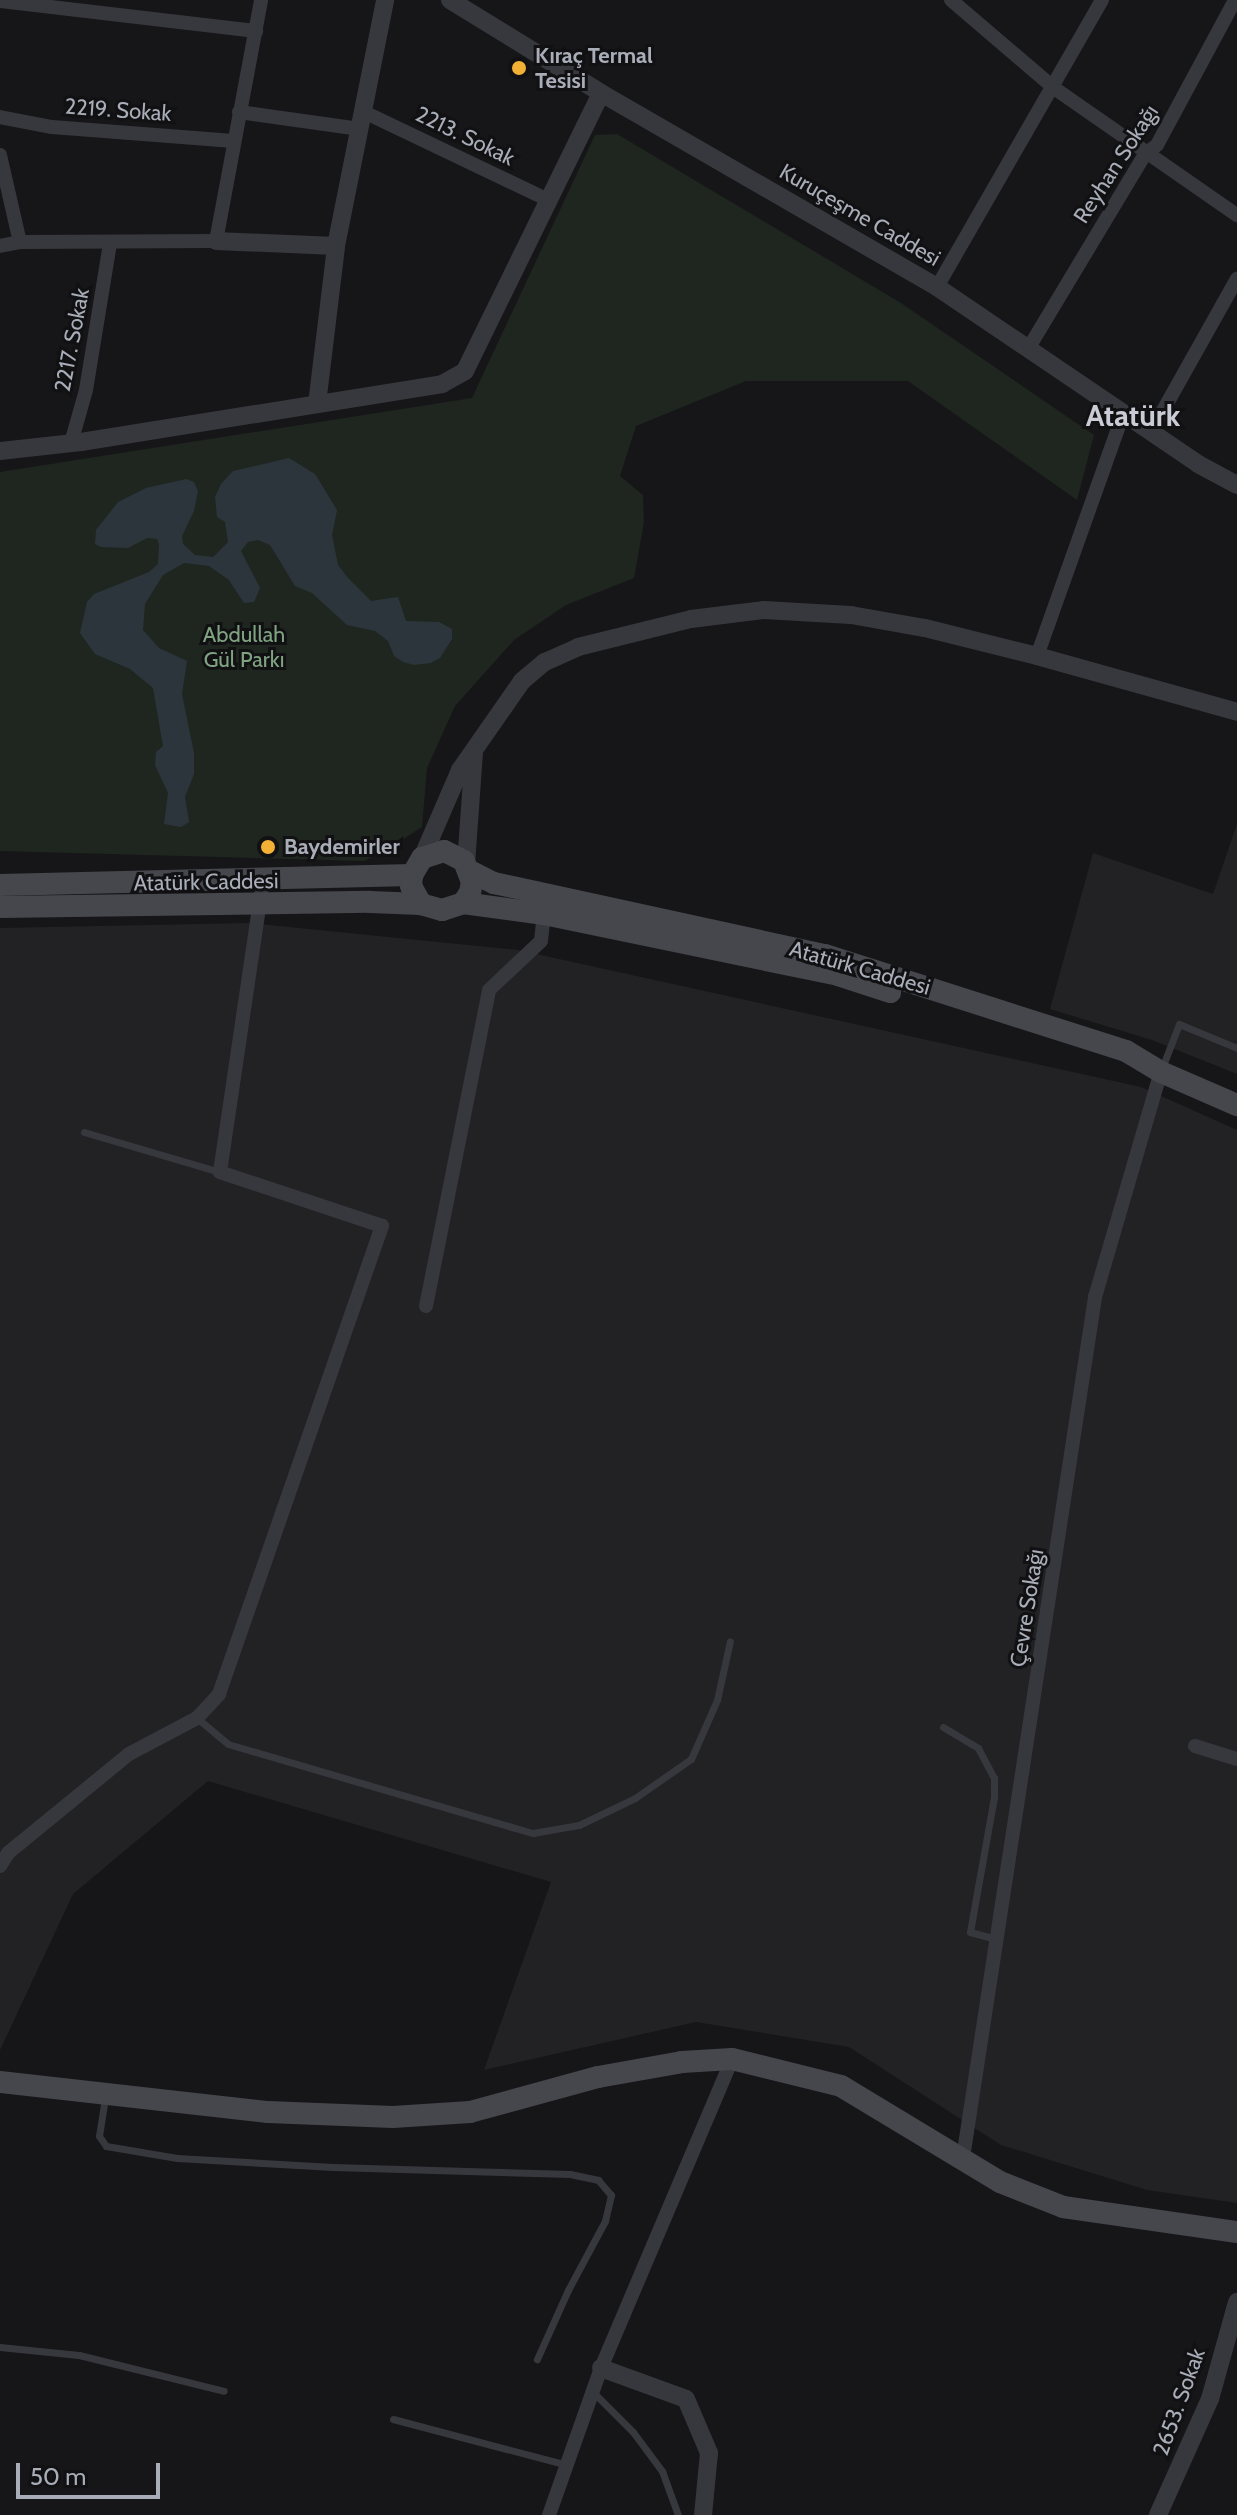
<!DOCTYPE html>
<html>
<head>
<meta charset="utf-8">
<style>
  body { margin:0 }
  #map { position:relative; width:1237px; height:2515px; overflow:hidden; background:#161618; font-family:Cabin,sans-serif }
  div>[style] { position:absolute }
  .built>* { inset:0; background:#222225 }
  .green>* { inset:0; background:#1e261f }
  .water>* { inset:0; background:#2c353c }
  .service>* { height:7px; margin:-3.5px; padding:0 3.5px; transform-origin:3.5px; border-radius:3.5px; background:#37383d }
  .minor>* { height:14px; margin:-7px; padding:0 7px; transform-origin:7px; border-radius:7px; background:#37383d }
  .tertiary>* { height:18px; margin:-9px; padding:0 9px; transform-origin:9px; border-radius:9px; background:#37383d }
  .secondary>* { height:22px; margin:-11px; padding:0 11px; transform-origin:11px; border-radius:11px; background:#45474d }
  .dots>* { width:22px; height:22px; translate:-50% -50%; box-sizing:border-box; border:4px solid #111113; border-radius:50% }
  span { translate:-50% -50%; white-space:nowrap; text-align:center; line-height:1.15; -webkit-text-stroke:6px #111113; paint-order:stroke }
  .poi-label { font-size:22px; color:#a8adb8; font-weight:700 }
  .left { translate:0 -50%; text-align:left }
  .street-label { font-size:22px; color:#a8adb8 }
  .park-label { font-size:22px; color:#7fa381 }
  .district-label { font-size:30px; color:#c9ccd4; font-weight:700 }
  .scale { position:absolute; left:16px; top:2463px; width:144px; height:36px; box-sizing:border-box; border:4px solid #a8adb8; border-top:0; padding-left:10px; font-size:24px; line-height:28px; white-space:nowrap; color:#a8adb8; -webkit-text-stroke:6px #111113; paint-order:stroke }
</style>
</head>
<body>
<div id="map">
  <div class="built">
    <div style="clip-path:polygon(1237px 824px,1237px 1074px,1152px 1040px,1050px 1009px,1093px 853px,1213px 894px)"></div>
    <div style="clip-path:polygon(250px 923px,518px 950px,1141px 1087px,1237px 1130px,1237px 2203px,1147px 2190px,1001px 2145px,849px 2047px,696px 2022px,484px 2070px,551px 1882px,208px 1781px,73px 1894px,0 2050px,0 928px)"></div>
  </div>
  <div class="green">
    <div style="clip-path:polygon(617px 134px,901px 303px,1094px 435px,1077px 500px,908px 381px,746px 381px,636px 426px,620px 476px,643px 495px,644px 522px,634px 578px,566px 605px,514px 640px,455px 706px,427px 768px,422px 827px,397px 843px,364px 861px,0 851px,0 472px,472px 398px,595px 135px)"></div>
  </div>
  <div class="water">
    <div style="clip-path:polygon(289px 458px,315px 474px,337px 510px,332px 535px,338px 565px,348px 578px,371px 601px,398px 597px,406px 621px,439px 622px,452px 629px,452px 639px,440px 658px,431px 663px,414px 665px,403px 662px,394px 656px,388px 641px,375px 631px,347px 625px,312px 593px,295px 586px,270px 545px,258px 540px,248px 542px,241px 551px,260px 588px,254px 602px,244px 603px,229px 580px,209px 566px,184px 563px,163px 575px,145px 604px,143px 630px,159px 648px,187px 661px,182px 694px,194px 753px,194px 774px,185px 797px,189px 822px,181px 827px,164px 824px,168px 793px,155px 765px,156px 752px,163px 746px,153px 688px,130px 669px,95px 654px,80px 633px,87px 602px,94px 594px,149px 572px,158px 564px,159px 544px,157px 539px,147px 538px,128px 548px,101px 547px,95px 544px,96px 530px,118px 502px,146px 488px,186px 479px,194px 482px,198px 491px,194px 511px,182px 536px,183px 544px,195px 555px,213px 557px,228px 542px,225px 522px,217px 517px,215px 497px,221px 484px,233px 471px)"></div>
  </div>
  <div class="service">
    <div style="left:1162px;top:1068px;width:47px;rotate:-68.9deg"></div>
    <div style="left:1179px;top:1024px;width:63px;rotate:22.5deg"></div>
    <div style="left:84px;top:1132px;width:142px;rotate:16.4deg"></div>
    <div style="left:197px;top:1718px;width:40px;rotate:40deg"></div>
    <div style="left:228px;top:1744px;width:318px;rotate:16.3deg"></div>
    <div style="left:533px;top:1833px;width:47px;rotate:-9.9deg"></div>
    <div style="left:579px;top:1825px;width:62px;rotate:-25.7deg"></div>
    <div style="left:635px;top:1798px;width:68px;rotate:-34.9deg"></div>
    <div style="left:691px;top:1759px;width:64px;rotate:-66.2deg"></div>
    <div style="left:717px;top:1700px;width:60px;rotate:-77.6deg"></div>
    <div style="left:943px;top:1727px;width:41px;rotate:31deg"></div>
    <div style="left:978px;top:1748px;width:34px;rotate:62deg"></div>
    <div style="left:994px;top:1778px;width:19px;rotate:90deg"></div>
    <div style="left:994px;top:1797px;width:137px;rotate:100.1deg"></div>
    <div style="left:970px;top:1932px;width:28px;rotate:15deg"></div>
    <div style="left:105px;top:2098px;width:38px;rotate:99deg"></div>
    <div style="left:99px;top:2136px;width:12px;rotate:55deg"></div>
    <div style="left:106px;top:2146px;width:72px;rotate:9.6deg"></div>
    <div style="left:177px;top:2158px;width:156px;rotate:3.3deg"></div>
    <div style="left:333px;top:2167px;width:237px;rotate:1.7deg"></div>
    <div style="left:570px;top:2174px;width:29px;rotate:12deg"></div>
    <div style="left:598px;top:2180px;width:20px;rotate:49deg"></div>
    <div style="left:611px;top:2195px;width:27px;rotate:103deg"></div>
    <div style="left:605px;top:2221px;width:78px;rotate:118.2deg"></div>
    <div style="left:568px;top:2290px;width:76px;rotate:114.2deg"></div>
    <div style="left:0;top:2347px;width:79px;rotate:5.8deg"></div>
    <div style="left:79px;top:2355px;width:149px;rotate:13.9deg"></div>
    <div style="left:592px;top:2391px;width:58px;rotate:45deg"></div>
    <div style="left:633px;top:2432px;width:49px;rotate:53.4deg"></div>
    <div style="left:662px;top:2471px;width:47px;rotate:70deg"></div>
    <div style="left:393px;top:2419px;width:180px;rotate:14.8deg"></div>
  </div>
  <div class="minor">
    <div style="left:951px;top:0;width:135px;rotate:40.5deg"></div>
    <div style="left:1054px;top:88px;width:223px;rotate:34.8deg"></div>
    <div style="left:0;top:1px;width:258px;rotate:6.7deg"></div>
    <div style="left:239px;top:112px;width:122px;rotate:8deg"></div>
    <div style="left:364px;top:112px;width:202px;rotate:25.5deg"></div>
    <div style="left:0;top:117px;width:53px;rotate:10.9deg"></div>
    <div style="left:52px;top:127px;width:182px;rotate:4.4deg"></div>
    <div style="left:0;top:155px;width:89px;rotate:77.1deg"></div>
    <div style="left:0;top:246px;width:20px;rotate:-11deg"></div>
    <div style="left:20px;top:242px;width:196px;rotate:-0.3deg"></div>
    <div style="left:216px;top:241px;width:245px;rotate:-79.4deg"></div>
    <div style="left:937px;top:287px;width:331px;rotate:-60.1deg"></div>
    <div style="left:1028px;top:349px;width:227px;rotate:-59deg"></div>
    <div style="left:1145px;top:154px;width:15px;rotate:-37deg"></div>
    <div style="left:1157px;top:145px;width:165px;rotate:-61.7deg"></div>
    <div style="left:1151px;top:432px;width:176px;rotate:-60.7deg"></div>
    <div style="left:71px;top:443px;width:55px;rotate:-74.2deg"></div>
    <div style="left:86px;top:390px;width:149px;rotate:-80.7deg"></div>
    <div style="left:1037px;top:656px;width:257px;rotate:-70.4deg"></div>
    <div style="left:426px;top:1306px;width:322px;rotate:-78.7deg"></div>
    <div style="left:489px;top:990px;width:71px;rotate:-43.3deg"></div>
    <div style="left:541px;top:941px;width:27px;rotate:-84deg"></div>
    <div style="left:1195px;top:1746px;width:44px;rotate:17.2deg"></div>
    <div style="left:0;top:1866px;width:15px;rotate:-58deg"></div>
    <div style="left:8px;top:1853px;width:156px;rotate:-39.3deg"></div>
    <div style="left:129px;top:1754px;width:77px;rotate:-27.9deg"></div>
    <div style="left:197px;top:1718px;width:33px;rotate:-47deg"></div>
    <div style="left:219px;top:1694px;width:496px;rotate:-70.8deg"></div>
    <div style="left:382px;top:1226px;width:171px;rotate:-161.6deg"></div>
    <div style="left:220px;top:1172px;width:293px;rotate:-81.6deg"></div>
    <div style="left:963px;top:2158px;width:871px;rotate:-81.28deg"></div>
    <div style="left:1095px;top:1297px;width:234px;rotate:-73.7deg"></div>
    <div style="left:549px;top:2515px;width:156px;rotate:-70.5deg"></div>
    <div style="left:601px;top:2368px;width:336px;rotate:-67deg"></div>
  </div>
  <div class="tertiary">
    <div style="left:450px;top:0;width:177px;rotate:31.6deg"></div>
    <div style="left:601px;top:93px;width:388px;rotate:30deg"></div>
    <div style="left:937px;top:287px;width:315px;rotate:34.1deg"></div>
    <div style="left:1198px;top:464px;width:44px;rotate:28.3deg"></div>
    <div style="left:216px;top:241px;width:120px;rotate:2.4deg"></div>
    <div style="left:317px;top:404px;width:159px;rotate:-83.1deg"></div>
    <div style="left:336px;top:246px;width:251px;rotate:-78.7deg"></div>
    <div style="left:0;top:451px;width:81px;rotate:-6.3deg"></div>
    <div style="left:81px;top:442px;width:366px;rotate:-9.1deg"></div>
    <div style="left:442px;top:384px;width:26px;rotate:-29deg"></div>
    <div style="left:465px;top:371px;width:309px;rotate:-63.9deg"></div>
    <div style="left:422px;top:858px;width:96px;rotate:-66.6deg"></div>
    <div style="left:460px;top:770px;width:108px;rotate:-55.1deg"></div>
    <div style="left:522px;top:681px;width:30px;rotate:-40deg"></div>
    <div style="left:545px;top:662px;width:36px;rotate:-24deg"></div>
    <div style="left:578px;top:647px;width:116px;rotate:-13.9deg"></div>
    <div style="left:691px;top:619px;width:74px;rotate:-7deg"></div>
    <div style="left:764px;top:610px;width:87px;rotate:3.3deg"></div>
    <div style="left:851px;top:615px;width:75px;rotate:10deg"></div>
    <div style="left:925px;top:628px;width:115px;rotate:14deg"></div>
    <div style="left:1037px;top:656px;width:208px;rotate:15.6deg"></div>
    <div style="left:466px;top:864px;width:112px;rotate:-85.9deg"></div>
    <div style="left:601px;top:2368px;width:90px;rotate:20deg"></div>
    <div style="left:686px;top:2399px;width:59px;rotate:66.9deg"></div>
    <div style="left:709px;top:2453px;width:62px;rotate:95.5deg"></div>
    <div style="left:1158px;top:2515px;width:127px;rotate:-65.9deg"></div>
    <div style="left:1210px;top:2399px;width:101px;rotate:-74.4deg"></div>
  </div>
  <div class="secondary">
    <div style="left:470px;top:871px;width:27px;rotate:27deg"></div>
    <div style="left:494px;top:883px;width:339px;rotate:12.3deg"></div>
    <div style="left:825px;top:955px;width:316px;rotate:17.7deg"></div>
    <div style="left:1126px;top:1051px;width:41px;rotate:31deg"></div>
    <div style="left:1161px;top:1072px;width:83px;rotate:23.5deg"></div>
    <div style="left:0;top:885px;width:412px;rotate:-1.4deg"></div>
    <div style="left:463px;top:903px;width:82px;rotate:7.7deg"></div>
    <div style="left:544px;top:914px;width:300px;rotate:11.7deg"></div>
    <div style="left:838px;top:975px;width:55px;rotate:18.1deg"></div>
    <div style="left:0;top:907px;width:370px;rotate:-0.8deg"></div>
    <div style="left:370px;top:902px;width:51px;rotate:2.2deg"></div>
    <div style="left:421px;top:904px;width:22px;rotate:16deg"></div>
    <div style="left:442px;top:910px;width:22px;rotate:-18deg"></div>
    <div style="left:463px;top:903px;width:12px;rotate:-55deg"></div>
    <div style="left:470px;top:893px;width:11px;rotate:-80deg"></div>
    <div style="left:472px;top:882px;width:22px;rotate:-111deg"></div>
    <div style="left:464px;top:861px;width:22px;rotate:-153deg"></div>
    <div style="left:444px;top:851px;width:23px;rotate:162deg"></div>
    <div style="left:422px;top:858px;width:20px;rotate:120deg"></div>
    <div style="left:412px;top:875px;width:11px;rotate:95deg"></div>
    <div style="left:411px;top:886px;width:21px;rotate:61deg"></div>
    <div style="left:0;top:2082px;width:270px;rotate:6.4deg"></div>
    <div style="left:268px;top:2112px;width:125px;rotate:2.3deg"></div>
    <div style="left:393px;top:2117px;width:77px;rotate:-3.7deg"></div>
    <div style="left:470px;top:2112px;width:133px;rotate:-15.3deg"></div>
    <div style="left:598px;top:2077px;width:85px;rotate:-10.1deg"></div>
    <div style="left:682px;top:2062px;width:50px;rotate:-3.4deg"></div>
    <div style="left:732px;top:2059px;width:112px;rotate:13.9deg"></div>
    <div style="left:841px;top:2086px;width:186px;rotate:31.1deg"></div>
    <div style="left:1000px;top:2182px;width:68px;rotate:21.6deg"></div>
    <div style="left:1063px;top:2207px;width:176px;rotate:8.2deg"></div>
  </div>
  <div class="dots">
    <div style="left:519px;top:68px;background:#f2b134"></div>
    <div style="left:268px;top:847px;background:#f2b134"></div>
  </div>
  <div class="poi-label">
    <span class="left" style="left:535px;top:68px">Kıraç Termal<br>Tesisi</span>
    <span class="left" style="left:284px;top:847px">Baydemirler</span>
  </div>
  <div class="street-label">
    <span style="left:118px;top:110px;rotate:4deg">2219. Sokak</span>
    <span style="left:465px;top:136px;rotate:26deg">2213. Sokak</span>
    <span style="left:1116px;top:164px;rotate:-57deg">Reyhan Sokağı</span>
    <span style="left:860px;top:215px;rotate:30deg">Kuruçeşme Caddesi</span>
    <span style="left:72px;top:340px;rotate:-79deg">2217. Sokak</span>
    <span style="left:206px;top:882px;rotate:-1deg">Atatürk Caddesi</span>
    <span style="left:860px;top:968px;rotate:16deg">Atatürk Caddesi</span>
    <span style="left:1027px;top:1608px;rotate:-81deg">Çevre Sokağı</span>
    <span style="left:1179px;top:2402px;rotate:-70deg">2653. Sokak</span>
  </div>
  <div class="park-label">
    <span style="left:244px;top:647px">Abdullah<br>Gül Parkı</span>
  </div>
  <div class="district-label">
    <span style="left:1133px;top:416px">Atatürk</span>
  </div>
  <div class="scale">50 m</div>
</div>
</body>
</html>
